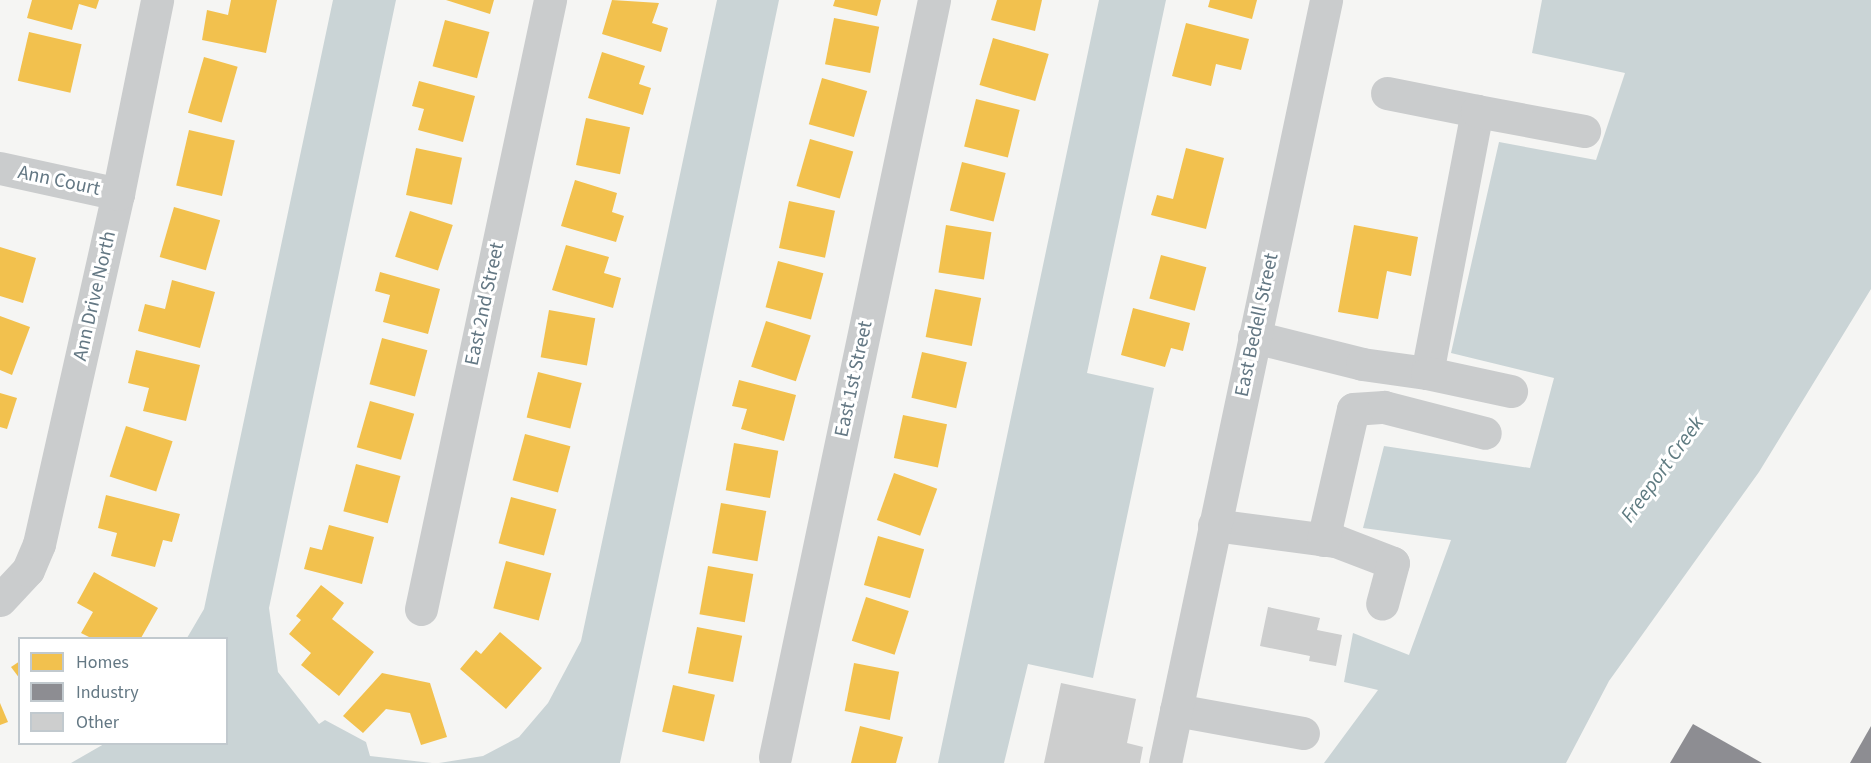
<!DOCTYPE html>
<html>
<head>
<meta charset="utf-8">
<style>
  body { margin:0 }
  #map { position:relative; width:1871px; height:763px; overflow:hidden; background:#f5f5f3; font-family:"Source Sans 3",sans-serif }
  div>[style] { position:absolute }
  .water>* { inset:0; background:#cad4d6 }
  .homes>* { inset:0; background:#f2c14e; transform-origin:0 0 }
  .industry>* { inset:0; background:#8d8d92 }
  .building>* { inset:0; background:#cdcece }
  .minor>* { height:33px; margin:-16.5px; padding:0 16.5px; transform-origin:16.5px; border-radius:16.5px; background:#cacccd }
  span { translate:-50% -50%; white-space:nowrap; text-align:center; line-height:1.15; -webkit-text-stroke:6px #fff; paint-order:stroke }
  .street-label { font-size:20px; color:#647884 }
  .water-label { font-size:21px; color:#5f7b81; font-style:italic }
  .legend { position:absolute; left:18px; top:637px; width:210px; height:108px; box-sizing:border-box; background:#fff; border:2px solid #c1c9ce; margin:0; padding:8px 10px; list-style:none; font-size:18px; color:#647884 }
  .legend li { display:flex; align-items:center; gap:12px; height:30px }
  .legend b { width:30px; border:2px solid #c1c9ce }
</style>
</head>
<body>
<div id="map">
  <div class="water">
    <div style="clip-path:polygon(333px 0,396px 0,269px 608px,278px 672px,319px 724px,325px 720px,366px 742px,370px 756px,432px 763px,71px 763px,104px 744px,226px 744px,226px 638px,187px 638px,204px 609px)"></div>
    <div style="clip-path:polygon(717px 0,779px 0,620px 763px,439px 763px,483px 756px,519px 737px,548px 703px,581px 641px)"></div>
    <div style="clip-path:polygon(1099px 0,1166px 0,1087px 373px,1154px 388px,1093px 678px,1028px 664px,1004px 763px,938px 763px)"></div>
    <div style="clip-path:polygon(1542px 0,1871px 0,1871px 289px,1759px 472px,1609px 681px,1566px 763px,1324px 763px,1378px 690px,1344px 682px,1353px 633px,1409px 655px,1451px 540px,1363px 528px,1384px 446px,1530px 468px,1554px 378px,1451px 353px,1499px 142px,1596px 160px,1625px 73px,1532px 53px)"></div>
  </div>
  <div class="homes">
    <div style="clip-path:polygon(32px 0,99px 0,96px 9px,79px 4px,72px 30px,27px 18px)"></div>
    <div style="clip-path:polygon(231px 0,277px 0,266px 53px,202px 40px,207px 10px,228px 15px)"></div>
    <div style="clip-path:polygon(446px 0,494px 0,490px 14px)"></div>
    <div style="clip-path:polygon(612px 0,659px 3px,652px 23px,668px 28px,661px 52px,602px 34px)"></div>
    <div style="clip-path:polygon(835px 0,881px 0,877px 16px,833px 6px)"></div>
    <div style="clip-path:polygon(997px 0,1042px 0,1035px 31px,991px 20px)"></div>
    <div style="clip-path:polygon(1210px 0,1257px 0,1252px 19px,1208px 7px)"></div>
    <div style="left:834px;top:18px;width:46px;height:47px;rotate:11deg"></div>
    <div style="left:445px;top:20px;width:46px;height:48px;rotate:15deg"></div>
    <div style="clip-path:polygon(1186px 23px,1249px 39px,1241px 70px,1216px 64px,1211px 86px,1172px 76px)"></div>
    <div style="left:29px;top:32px;width:54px;height:50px;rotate:13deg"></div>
    <div style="left:993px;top:38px;width:58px;height:49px;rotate:16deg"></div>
    <div style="clip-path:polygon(602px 52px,645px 66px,639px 84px,651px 88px,643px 115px,588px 98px)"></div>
    <div style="left:204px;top:57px;width:35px;height:58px;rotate:16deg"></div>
    <div style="left:822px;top:78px;width:47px;height:48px;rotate:16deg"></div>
    <div style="clip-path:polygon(419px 81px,475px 96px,463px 142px,418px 130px,424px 109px,412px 106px)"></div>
    <div style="left:976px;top:99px;width:45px;height:49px;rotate:14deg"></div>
    <div style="left:586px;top:118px;width:45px;height:48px;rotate:12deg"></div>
    <div style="left:189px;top:130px;width:47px;height:57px;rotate:13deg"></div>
    <div style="left:810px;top:139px;width:45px;height:49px;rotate:16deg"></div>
    <div style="left:416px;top:148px;width:47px;height:48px;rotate:12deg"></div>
    <div style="clip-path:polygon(1186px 148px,1224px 158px,1206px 229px,1151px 215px,1157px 195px,1173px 199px)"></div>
    <div style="left:962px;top:162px;width:45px;height:50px;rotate:14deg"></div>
    <div style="clip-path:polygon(575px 180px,617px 193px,612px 212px,624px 216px,616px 242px,561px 226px)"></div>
    <div style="left:789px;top:201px;width:47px;height:48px;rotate:12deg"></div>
    <div style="left:174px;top:207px;width:48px;height:52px;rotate:16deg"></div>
    <div style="left:410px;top:211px;width:45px;height:48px;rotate:18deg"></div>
    <div style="left:946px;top:225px;width:46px;height:48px;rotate:9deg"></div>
    <div style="clip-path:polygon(1354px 225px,1418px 237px,1411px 276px,1387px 271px,1378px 319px,1338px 312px)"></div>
    <div style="clip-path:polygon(566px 245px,609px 257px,604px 273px,621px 278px,613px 308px,552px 290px)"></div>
    <div style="clip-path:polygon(0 247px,36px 258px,23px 303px,0 296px)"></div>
    <div style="left:1161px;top:255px;width:47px;height:45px;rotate:15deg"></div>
    <div style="left:778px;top:261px;width:47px;height:48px;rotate:15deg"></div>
    <div style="clip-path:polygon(380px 272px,440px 289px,428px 334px,383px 322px,390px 295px,375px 291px)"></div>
    <div style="clip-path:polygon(172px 280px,215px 292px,200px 348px,138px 331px,145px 304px,165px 309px)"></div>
    <div style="left:935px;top:289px;width:47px;height:49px;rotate:11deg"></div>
    <div style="clip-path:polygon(1133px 308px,1190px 323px,1183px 351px,1171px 348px,1165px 367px,1121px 355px)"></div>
    <div style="left:549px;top:310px;width:47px;height:48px;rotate:10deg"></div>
    <div style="clip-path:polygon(0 316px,30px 327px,12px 375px,0 370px)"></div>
    <div style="left:766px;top:321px;width:47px;height:48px;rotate:18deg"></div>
    <div style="left:382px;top:338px;width:47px;height:48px;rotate:15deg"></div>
    <div style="clip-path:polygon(136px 350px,200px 365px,186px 421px,143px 411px,149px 388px,128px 383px)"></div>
    <div style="left:922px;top:352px;width:46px;height:47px;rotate:13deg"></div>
    <div style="left:538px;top:372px;width:45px;height:47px;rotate:14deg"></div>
    <div style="clip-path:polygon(739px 380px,796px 395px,784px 441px,741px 429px,747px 409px,732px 406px)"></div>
    <div style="clip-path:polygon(0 393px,17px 398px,7px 429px,0 427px)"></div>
    <div style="left:370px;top:401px;width:46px;height:48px;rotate:16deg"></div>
    <div style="left:903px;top:415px;width:45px;height:44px;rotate:12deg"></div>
    <div style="left:126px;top:426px;width:49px;height:53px;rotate:18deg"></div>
    <div style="left:525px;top:434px;width:47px;height:48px;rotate:15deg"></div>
    <div style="left:734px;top:443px;width:45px;height:48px;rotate:10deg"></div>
    <div style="left:356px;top:464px;width:46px;height:49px;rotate:15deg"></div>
    <div style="left:894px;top:473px;width:46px;height:50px;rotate:20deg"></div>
    <div style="clip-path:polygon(106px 495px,180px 514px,172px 542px,163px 540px,155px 567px,111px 556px,117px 533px,98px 528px)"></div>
    <div style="left:511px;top:497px;width:47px;height:48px;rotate:15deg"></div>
    <div style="left:721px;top:503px;width:46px;height:51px;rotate:10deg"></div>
    <div style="clip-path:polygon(329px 525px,374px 537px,362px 584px,304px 569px,310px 547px,322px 550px)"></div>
    <div style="left:878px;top:536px;width:48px;height:51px;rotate:16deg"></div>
    <div style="left:506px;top:561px;width:47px;height:49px;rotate:15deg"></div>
    <div style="left:708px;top:566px;width:46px;height:49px;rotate:10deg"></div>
    <div style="clip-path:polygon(94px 572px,158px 608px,141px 638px,91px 638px,81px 633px,93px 612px,77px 603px)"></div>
    <div style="clip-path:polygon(321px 585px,344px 603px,332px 619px,374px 652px,339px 696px,301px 665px,311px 653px,289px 634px,301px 620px,296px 616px)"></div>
    <div style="left:866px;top:597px;width:45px;height:46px;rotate:18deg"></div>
    <div style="left:697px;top:627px;width:46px;height:47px;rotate:11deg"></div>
    <div style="clip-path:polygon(500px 632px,542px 668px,506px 709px,460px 669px,476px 650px,481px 654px)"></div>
    <div style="clip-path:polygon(20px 661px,20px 679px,11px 667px)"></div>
    <div style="left:854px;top:663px;width:46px;height:49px;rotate:11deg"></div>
    <div style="clip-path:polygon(382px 673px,430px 683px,447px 737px,421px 745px,410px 713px,386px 709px,363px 733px,343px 716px)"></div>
    <div style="left:673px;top:685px;width:43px;height:48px;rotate:13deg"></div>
    <div style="clip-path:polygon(0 703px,8px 722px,0 725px)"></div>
    <div style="clip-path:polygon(860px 726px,903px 737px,896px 763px,851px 763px)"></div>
  </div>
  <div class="industry">
    <div style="clip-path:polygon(1693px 724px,1762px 763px,1670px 763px)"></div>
    <div style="clip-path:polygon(1871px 726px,1871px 763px,1850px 763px)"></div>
  </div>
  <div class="building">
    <div style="clip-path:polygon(1268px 607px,1320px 618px,1317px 630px,1342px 635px,1336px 666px,1309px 661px,1310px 656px,1260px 646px)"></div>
    <div style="clip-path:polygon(1061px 683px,1136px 699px,1127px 743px,1143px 747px,1140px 763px,1044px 763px)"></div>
  </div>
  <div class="minor">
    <div style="left:1387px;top:93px;width:92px;rotate:11.3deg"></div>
    <div style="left:0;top:168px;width:121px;rotate:12.4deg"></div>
    <div style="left:1254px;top:337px;width:111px;rotate:14deg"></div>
    <div style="left:1362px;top:364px;width:66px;rotate:7.9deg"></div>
    <div style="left:1427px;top:373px;width:267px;rotate:-79.2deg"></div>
    <div style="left:1477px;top:111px;width:109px;rotate:10.6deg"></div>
    <div style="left:1427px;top:373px;width:86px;rotate:12.1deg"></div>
    <div style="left:1214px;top:525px;width:123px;rotate:7.5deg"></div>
    <div style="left:1336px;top:541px;width:61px;rotate:21.1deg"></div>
    <div style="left:1393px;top:563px;width:42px;rotate:105deg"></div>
    <div style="left:1323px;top:540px;width:134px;rotate:-77.1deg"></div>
    <div style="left:1353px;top:409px;width:31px;rotate:-4deg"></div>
    <div style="left:1384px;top:407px;width:104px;rotate:14.4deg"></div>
    <div style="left:0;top:600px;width:41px;rotate:-47deg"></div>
    <div style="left:28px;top:570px;width:28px;rotate:-67deg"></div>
    <div style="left:39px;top:544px;width:359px;rotate:-77.3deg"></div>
    <div style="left:118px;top:194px;width:198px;rotate:-78.6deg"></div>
    <div style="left:421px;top:609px;width:623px;rotate:-78.04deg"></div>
    <div style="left:1176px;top:710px;width:129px;rotate:10.3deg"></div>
    <div style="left:775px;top:757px;width:774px;rotate:-78.14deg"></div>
    <div style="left:1165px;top:763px;width:780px;rotate:-78.08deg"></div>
  </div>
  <div class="street-label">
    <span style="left:59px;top:181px;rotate:12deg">Ann Court</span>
    <span style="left:95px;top:296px;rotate:-77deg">Ann Drive North</span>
    <span style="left:485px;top:304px;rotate:-78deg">East 2nd Street</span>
    <span style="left:1257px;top:325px;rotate:-78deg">East Bedell Street</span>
    <span style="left:854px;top:379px;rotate:-78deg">East 1st Street</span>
  </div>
  <div class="water-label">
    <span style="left:1662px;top:469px;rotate:-54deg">Freeport Creek</span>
  </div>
  <ul class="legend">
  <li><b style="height:16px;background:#f2c14e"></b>Homes</li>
  <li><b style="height:16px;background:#8d8d92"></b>Industry</li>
  <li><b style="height:16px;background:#cdcece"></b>Other</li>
  </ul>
</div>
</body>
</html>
